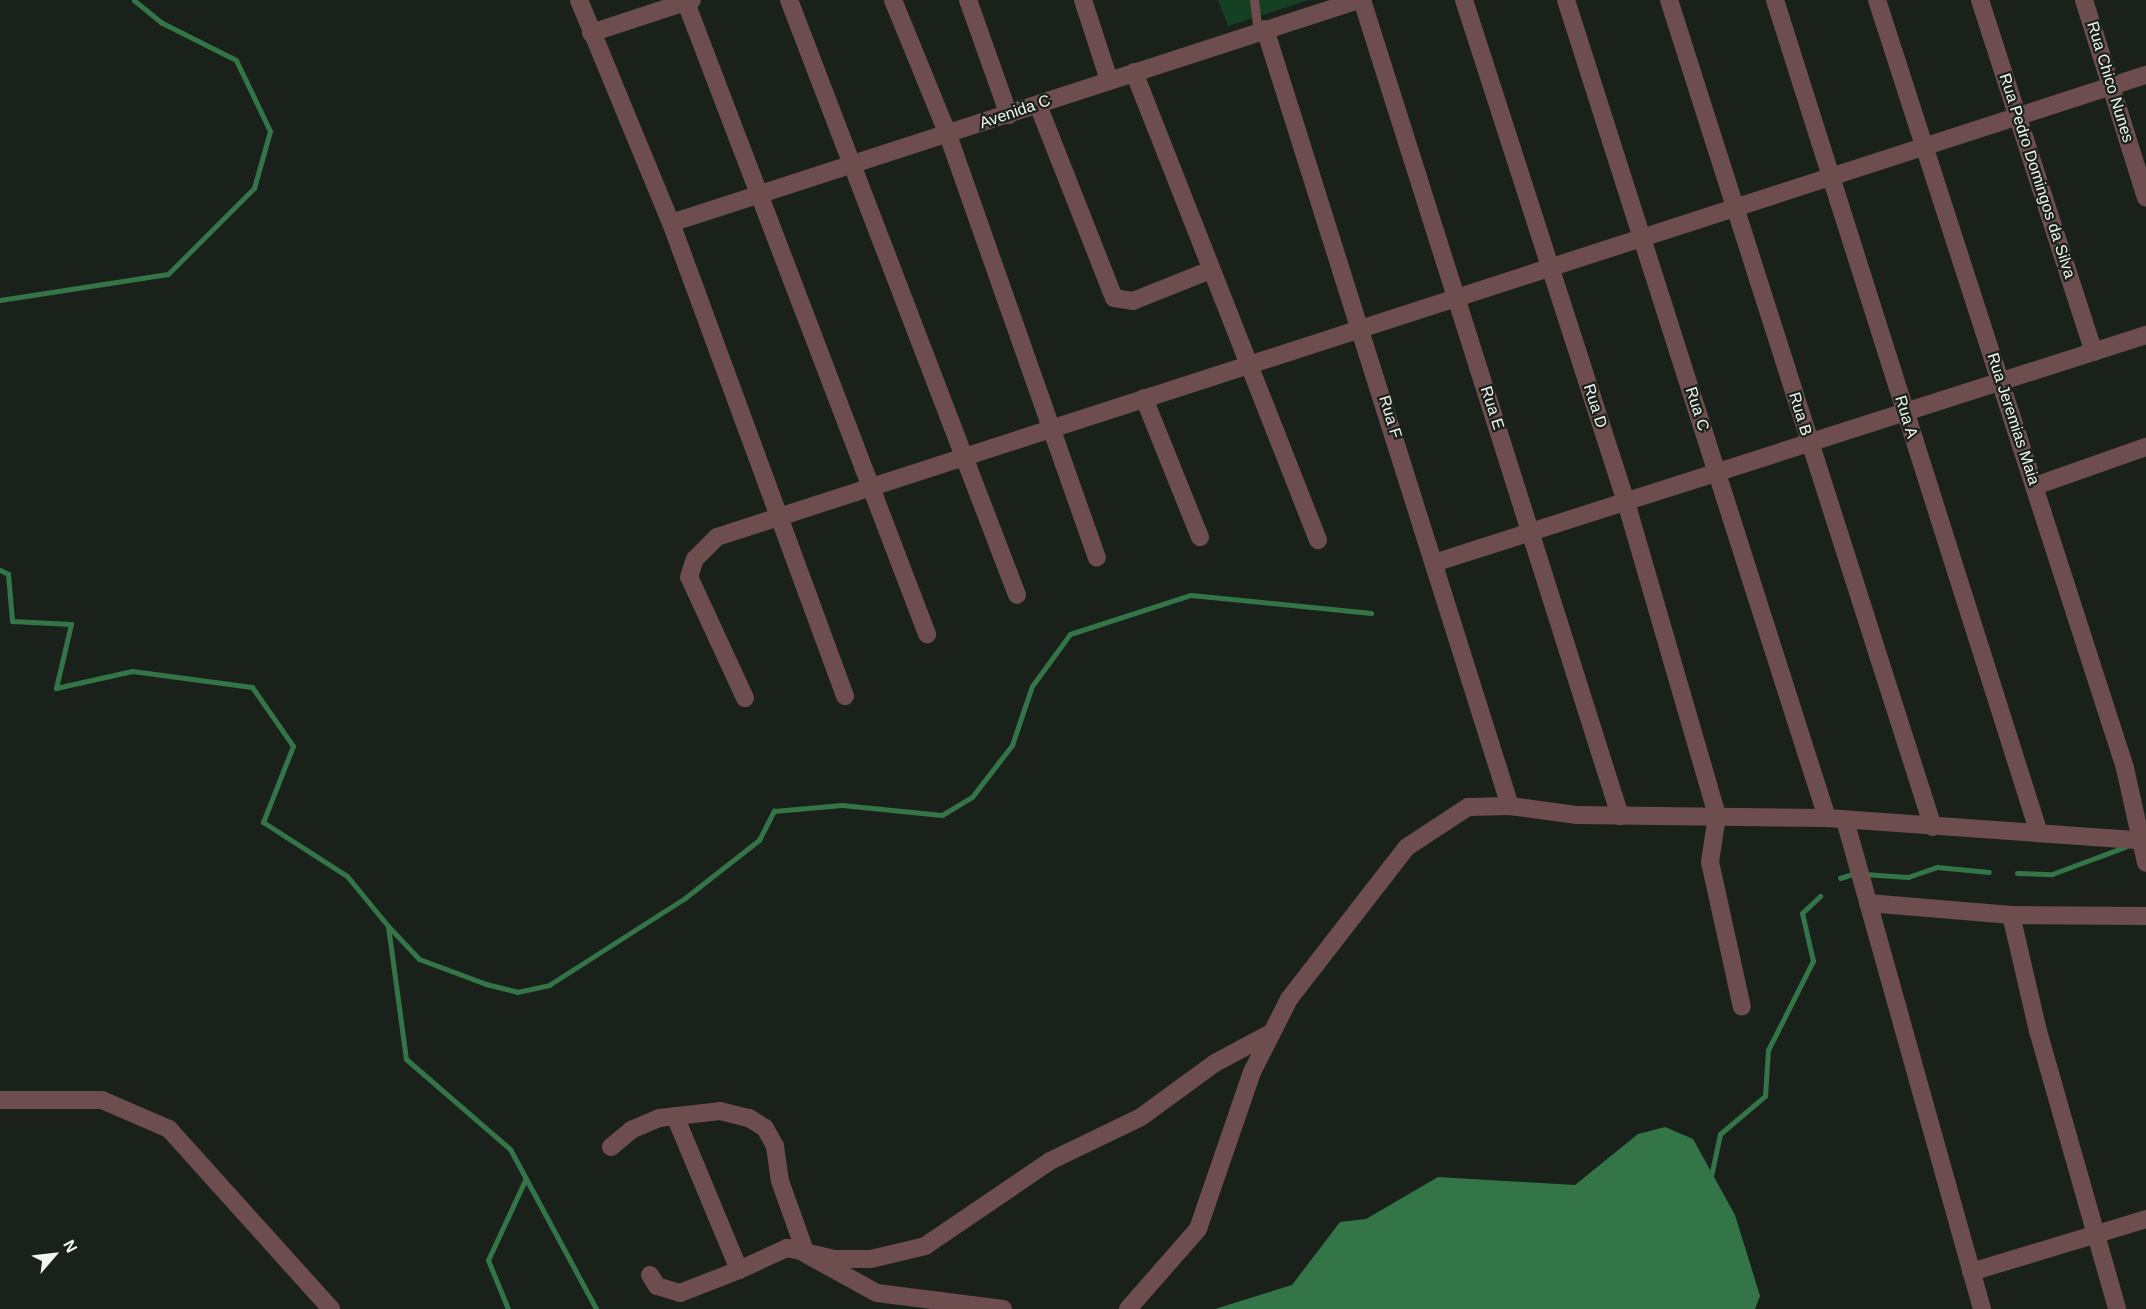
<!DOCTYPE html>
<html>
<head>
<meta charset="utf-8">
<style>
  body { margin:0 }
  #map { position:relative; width:2146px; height:1309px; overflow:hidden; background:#1a211b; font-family:Helvetica,sans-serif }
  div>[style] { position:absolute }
  .green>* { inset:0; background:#164023 }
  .water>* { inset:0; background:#347548 }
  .stream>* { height:5px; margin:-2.5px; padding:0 2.5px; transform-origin:2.5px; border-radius:2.5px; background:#347548 }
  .service>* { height:9px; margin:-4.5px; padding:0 4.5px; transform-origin:4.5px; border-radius:4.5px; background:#6e4d4e }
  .minor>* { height:18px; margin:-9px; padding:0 9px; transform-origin:9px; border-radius:9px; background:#6e4d4e }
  span { translate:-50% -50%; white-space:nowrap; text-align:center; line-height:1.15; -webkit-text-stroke:4.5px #1a211b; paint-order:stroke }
  .street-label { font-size:16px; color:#f1f6f2 }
  .north { position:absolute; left:24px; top:1225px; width:60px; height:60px; -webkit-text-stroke:4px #1a211b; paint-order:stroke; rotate:62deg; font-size:16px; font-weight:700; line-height:24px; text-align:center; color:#f1f6f2 }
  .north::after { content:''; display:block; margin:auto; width:21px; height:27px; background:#f1f6f2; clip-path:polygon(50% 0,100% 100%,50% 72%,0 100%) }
</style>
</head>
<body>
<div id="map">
  <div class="green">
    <div style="clip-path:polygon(1218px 0,1309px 0,1228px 26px)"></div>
  </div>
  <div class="water">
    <div style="clip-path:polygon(1665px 1127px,1693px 1139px,1735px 1215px,1760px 1296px,1755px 1309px,1215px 1309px,1292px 1285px,1340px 1222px,1366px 1219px,1438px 1177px,1575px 1185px,1638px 1134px)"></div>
  </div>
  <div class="stream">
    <div style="left:0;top:300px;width:170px;rotate:-8.8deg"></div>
    <div style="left:168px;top:274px;width:122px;rotate:-45deg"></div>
    <div style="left:254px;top:188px;width:59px;rotate:-74.3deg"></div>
    <div style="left:270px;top:131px;width:79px;rotate:-115.6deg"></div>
    <div style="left:236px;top:60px;width:83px;rotate:-153.4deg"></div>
    <div style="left:162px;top:23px;width:36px;rotate:-141deg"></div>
    <div style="left:0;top:570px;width:9px;rotate:27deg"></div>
    <div style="left:8px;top:574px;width:47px;rotate:85.1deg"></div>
    <div style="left:12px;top:621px;width:59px;rotate:2.9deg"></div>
    <div style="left:71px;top:624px;width:66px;rotate:103.2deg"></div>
    <div style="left:56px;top:688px;width:78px;rotate:-12.6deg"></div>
    <div style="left:132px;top:671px;width:121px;rotate:7.6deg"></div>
    <div style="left:252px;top:687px;width:72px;rotate:55.2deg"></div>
    <div style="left:293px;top:746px;width:82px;rotate:111.5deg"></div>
    <div style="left:263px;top:822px;width:100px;rotate:32.7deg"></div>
    <div style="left:347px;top:876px;width:65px;rotate:50.6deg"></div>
    <div style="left:388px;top:926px;width:134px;rotate:82.3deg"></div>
    <div style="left:406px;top:1059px;width:138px;rotate:40.9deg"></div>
    <div style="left:510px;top:1149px;width:182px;rotate:61.7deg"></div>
    <div style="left:2017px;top:873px;width:35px;rotate:2deg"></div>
    <div style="left:2052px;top:874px;width:78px;rotate:-20.3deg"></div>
    <div style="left:1864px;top:874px;width:44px;rotate:3.9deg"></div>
    <div style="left:1908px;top:877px;width:31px;rotate:-19deg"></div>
    <div style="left:1937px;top:867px;width:52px;rotate:5.5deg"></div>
    <div style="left:1840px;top:878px;width:16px;rotate:-18deg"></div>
    <div style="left:388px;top:926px;width:45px;rotate:46.8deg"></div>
    <div style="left:419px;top:959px;width:72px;rotate:20.5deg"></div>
    <div style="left:486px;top:984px;width:32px;rotate:14deg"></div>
    <div style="left:517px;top:992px;width:33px;rotate:-12deg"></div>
    <div style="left:549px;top:985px;width:161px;rotate:-32.6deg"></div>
    <div style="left:685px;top:898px;width:94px;rotate:-38.1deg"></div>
    <div style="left:759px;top:840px;width:33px;rotate:-63deg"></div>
    <div style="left:774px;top:811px;width:68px;rotate:-5deg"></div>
    <div style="left:842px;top:805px;width:100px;rotate:5.7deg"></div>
    <div style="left:942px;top:815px;width:35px;rotate:-31deg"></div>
    <div style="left:972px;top:797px;width:66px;rotate:-52.4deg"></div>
    <div style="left:1012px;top:745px;width:62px;rotate:-71.3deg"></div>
    <div style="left:1032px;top:686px;width:64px;rotate:-53.8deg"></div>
    <div style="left:1070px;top:634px;width:127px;rotate:-17.9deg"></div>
    <div style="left:1191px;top:595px;width:181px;rotate:5.7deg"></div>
    <div style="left:1710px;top:1181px;width:48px;rotate:-78deg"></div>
    <div style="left:1720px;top:1134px;width:59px;rotate:-40.2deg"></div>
    <div style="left:1765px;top:1096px;width:46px;rotate:-86.3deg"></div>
    <div style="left:1768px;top:1050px;width:100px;rotate:-63.2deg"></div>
    <div style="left:1813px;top:961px;width:49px;rotate:-102.9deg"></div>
    <div style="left:1802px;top:913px;width:25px;rotate:-43deg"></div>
    <div style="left:508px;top:1309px;width:53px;rotate:-112.2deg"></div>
    <div style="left:488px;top:1260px;width:90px;rotate:-65.1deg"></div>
  </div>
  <div class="service">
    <div style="left:1254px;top:0;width:32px;rotate:83deg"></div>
  </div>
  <div class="minor">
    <div style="left:579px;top:0;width:241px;rotate:67.6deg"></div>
    <div style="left:671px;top:223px;width:504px;rotate:69.8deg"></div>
    <div style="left:685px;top:0;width:679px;rotate:69.11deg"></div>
    <div style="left:789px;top:0;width:637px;rotate:69.03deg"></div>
    <div style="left:893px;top:0;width:146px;rotate:67.8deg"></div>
    <div style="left:948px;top:135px;width:448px;rotate:70.6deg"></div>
    <div style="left:968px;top:0;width:122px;rotate:70.4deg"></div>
    <div style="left:1083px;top:0;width:84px;rotate:72deg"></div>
    <div style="left:1362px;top:0;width:856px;rotate:72.45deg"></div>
    <div style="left:1464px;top:0;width:527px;rotate:72.11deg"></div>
    <div style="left:1626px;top:502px;width:327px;rotate:73.8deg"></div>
    <div style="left:1717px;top:816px;width:47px;rotate:98.7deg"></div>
    <div style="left:1710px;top:862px;width:148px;rotate:77.6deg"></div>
    <div style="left:1566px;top:0;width:859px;rotate:72.3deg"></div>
    <div style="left:1669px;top:0;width:868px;rotate:72.3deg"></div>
    <div style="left:1775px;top:0;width:874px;rotate:72.42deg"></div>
    <div style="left:1877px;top:0;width:807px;rotate:72.1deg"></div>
    <div style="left:2125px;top:768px;width:97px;rotate:77.5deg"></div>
    <div style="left:1980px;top:0;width:370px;rotate:72.1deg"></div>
    <div style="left:2084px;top:0;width:207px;rotate:72.6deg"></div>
    <div style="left:1265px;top:29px;width:815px;rotate:72.5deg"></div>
    <div style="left:591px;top:33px;width:106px;rotate:-18.1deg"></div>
    <div style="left:1134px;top:72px;width:503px;rotate:68.54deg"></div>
    <div style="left:1038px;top:105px;width:207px;rotate:68.5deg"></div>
    <div style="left:1114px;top:298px;width:19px;rotate:9deg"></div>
    <div style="left:1133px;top:301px;width:81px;rotate:-21.8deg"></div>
    <div style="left:671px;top:223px;width:723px;rotate:-17.96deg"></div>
    <div style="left:1144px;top:398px;width:150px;rotate:68.1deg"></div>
    <div style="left:2035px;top:486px;width:118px;rotate:-19.4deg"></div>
    <div style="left:1434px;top:563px;width:748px;rotate:-17.76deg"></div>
    <div style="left:745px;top:698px;width:133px;rotate:-114.8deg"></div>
    <div style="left:689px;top:577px;width:19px;rotate:-72deg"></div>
    <div style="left:695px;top:559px;width:31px;rotate:-45deg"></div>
    <div style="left:717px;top:537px;width:1502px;rotate:-17.92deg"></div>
    <div style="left:1845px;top:820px;width:508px;rotate:74.35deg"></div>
    <div style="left:1868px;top:903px;width:144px;rotate:4.8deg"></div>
    <div style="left:2011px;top:915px;width:135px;rotate:0.4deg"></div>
    <div style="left:2011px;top:915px;width:119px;rotate:76.9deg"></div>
    <div style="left:2038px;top:1031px;width:289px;rotate:74.1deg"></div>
    <div style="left:0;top:1100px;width:102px"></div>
    <div style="left:102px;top:1100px;width:73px;rotate:23.4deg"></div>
    <div style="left:169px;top:1129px;width:242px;rotate:48deg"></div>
    <div style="left:675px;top:1116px;width:167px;rotate:67.4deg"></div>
    <div style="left:739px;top:1270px;width:53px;rotate:-24.6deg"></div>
    <div style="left:787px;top:1248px;width:49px;rotate:12.9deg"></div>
    <div style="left:835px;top:1259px;width:36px"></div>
    <div style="left:871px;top:1259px;width:56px;rotate:-13.5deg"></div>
    <div style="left:925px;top:1246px;width:151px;rotate:-34.2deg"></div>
    <div style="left:1050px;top:1161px;width:101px;rotate:-25.8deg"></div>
    <div style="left:1141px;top:1117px;width:92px;rotate:-36.1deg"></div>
    <div style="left:1215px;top:1063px;width:61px;rotate:-28.2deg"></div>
    <div style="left:611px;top:1147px;width:26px;rotate:-40deg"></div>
    <div style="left:631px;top:1130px;width:30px;rotate:-23deg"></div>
    <div style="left:659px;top:1118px;width:61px;rotate:-6.5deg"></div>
    <div style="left:720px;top:1111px;width:30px;rotate:14deg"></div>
    <div style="left:749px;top:1118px;width:19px;rotate:32deg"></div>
    <div style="left:765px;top:1128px;width:21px;rotate:61deg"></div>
    <div style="left:775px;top:1146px;width:35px;rotate:82deg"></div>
    <div style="left:780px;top:1181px;width:77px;rotate:70.4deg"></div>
    <div style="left:806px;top:1254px;width:81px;rotate:28.8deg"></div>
    <div style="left:877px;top:1293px;width:127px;rotate:7.2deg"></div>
    <div style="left:1971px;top:1272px;width:183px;rotate:-16.8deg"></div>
    <div style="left:650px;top:1275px;width:13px;rotate:58deg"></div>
    <div style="left:657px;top:1286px;width:24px;rotate:17deg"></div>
    <div style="left:680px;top:1293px;width:63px;rotate:-21.3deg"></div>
    <div style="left:1128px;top:1309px;width:106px;rotate:-48.8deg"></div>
    <div style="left:1198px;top:1229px;width:166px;rotate:-71deg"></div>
    <div style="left:1252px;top:1072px;width:82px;rotate:-63.1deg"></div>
    <div style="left:1289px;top:999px;width:192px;rotate:-52.2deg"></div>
    <div style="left:1407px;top:847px;width:73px;rotate:-33.3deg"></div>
    <div style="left:1468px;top:807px;width:42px;rotate:-1.4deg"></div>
    <div style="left:1510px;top:806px;width:68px;rotate:7.7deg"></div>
    <div style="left:1577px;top:815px;width:250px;rotate:0.7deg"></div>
    <div style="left:1827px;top:818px;width:320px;rotate:4.1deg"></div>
  </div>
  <div class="street-label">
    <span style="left:2110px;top:82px;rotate:73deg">Rua Chico Nunes</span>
    <span style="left:1015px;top:112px;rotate:-19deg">Avenida C</span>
    <span style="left:2037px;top:176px;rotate:72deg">Rua Pedro Domingos da Silva</span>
    <span style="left:1595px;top:406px;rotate:72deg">Rua D</span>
    <span style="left:1492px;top:408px;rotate:72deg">Rua E</span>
    <span style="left:1697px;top:409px;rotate:72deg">Rua C</span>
    <span style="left:1800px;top:414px;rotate:73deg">Rua B</span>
    <span style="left:1390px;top:417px;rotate:73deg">Rua F</span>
    <span style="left:1906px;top:417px;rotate:73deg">Rua A</span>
    <span style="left:2013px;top:419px;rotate:72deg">Rua Jeremias Maia</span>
  </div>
  <div class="north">N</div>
</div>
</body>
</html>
